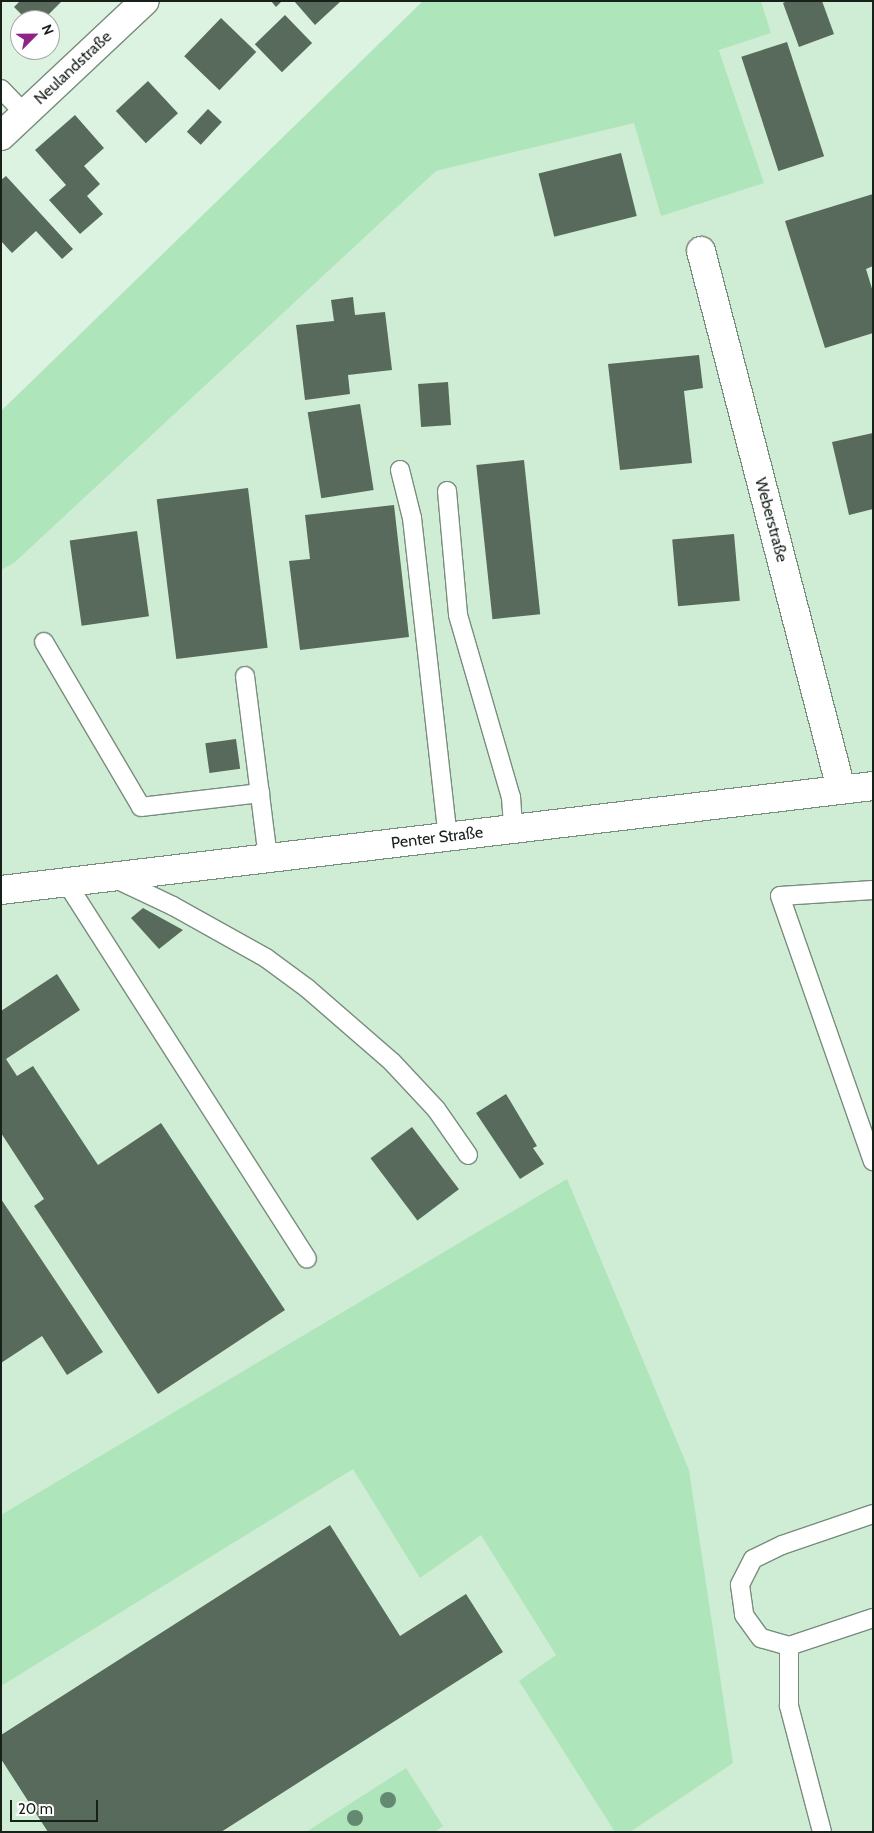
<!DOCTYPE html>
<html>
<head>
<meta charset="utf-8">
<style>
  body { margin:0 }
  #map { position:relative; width:874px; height:1833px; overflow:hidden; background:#ddf3e1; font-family:Cabin,sans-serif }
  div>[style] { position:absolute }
  .built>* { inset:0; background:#cfecd4 }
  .green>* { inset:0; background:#afe5ba }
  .building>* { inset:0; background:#576a5b; transform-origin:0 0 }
  .roads { filter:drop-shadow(1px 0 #798d7d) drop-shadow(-1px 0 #798d7d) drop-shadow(0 1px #798d7d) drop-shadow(0 -1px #798d7d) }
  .lane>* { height:18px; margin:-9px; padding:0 9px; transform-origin:9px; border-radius:9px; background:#fff }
  .street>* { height:28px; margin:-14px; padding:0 14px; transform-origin:14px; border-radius:14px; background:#fff }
  .trees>* { width:16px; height:16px; margin:-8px; border-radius:50%; background:#638a70 }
  span { translate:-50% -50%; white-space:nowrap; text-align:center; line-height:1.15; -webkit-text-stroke:5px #fff; paint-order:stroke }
  .street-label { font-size:16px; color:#18201a }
  .frame { position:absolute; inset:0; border:2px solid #18201a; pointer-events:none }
  .north { position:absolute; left:10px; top:10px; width:50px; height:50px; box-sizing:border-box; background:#fff; border:1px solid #a3a6a3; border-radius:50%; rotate:67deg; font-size:14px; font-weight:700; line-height:20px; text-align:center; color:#18201a }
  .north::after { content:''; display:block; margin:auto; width:18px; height:22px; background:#8e2488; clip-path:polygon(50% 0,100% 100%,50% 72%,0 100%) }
  .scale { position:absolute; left:10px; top:1800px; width:88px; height:22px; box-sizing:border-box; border:2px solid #18201a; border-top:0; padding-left:6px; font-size:15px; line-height:18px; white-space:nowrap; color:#18201a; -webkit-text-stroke:4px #fff; paint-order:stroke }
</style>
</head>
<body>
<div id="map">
  <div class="built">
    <div style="clip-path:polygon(761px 1px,873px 1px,873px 1832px,1px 1832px,1px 570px,14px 563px,436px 171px,634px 122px,764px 183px,719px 49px,771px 33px)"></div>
  </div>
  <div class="green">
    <div style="clip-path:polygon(423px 1px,761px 1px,771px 33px,719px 50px,764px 183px,661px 216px,634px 123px,436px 171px,14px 563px,1px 570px,1px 411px)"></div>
    <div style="clip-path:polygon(567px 1179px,689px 1470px,733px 1763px,630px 1832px,615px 1832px,519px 1681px,556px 1655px,481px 1535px,420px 1578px,353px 1469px,1px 1686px,1px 1515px)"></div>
    <div style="clip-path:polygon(406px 1768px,443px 1826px,434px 1832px,306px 1832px)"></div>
  </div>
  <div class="building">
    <div style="clip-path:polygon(20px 1px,62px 1px,43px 20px,27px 20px,14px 7px)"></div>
    <div style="clip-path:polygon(271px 1px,282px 1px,276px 7px)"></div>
    <div style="clip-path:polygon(294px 1px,341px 1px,315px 25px)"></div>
    <div style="clip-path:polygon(787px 1px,822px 1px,834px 34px,799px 47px,783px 3px)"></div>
    <div style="left:285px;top:15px;width:39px;height:42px;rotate:46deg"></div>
    <div style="left:221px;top:18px;width:49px;height:53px;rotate:44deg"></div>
    <div style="left:787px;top:42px;width:120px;height:48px;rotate:72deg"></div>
    <div style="left:148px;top:81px;width:44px;height:44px;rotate:47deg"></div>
    <div style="left:208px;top:109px;width:19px;height:31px;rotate:43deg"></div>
    <div style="clip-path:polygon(75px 115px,104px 148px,84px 166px,100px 184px,87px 196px,103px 214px,80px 234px,49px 200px,66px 185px,35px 150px)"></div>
    <div style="left:621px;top:153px;width:65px;height:85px;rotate:76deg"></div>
    <div style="clip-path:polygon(6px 176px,73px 249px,62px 259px,36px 231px,12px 253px,1px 241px,1px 180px)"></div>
    <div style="clip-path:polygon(873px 194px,873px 266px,866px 269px,873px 292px,873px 333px,825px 348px,785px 221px)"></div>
    <div style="clip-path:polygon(353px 297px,355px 315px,385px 312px,392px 370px,348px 375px,350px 394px,305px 400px,296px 325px,334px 321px,331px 300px)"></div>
    <div style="clip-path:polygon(699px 355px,703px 388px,684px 391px,692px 463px,620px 470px,608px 364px)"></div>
    <div style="left:448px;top:382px;width:43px;height:30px;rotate:86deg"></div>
    <div style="left:360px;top:404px;width:87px;height:53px;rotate:81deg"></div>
    <div style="clip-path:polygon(873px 433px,873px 509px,849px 515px,832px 442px)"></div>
    <div style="left:524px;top:460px;width:155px;height:48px;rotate:84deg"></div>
    <div style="left:248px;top:488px;width:161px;height:92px;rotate:83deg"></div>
    <div style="clip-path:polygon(394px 505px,409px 637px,300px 650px,289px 561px,310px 559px,305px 515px)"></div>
    <div style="left:137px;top:531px;width:86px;height:68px;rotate:82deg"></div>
    <div style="left:734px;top:534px;width:67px;height:62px;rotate:85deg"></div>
    <div style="left:236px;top:739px;width:30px;height:31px;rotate:82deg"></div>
    <div style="clip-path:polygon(143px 908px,183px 930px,159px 949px,131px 918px)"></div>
    <div style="clip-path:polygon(57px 974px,80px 1010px,6px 1059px,17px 1076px,33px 1066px,98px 1165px,161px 1123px,285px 1310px,158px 1394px,34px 1206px,44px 1199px,1px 1133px,1px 1011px)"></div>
    <div style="clip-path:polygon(506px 1094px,537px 1146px,533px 1148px,544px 1164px,520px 1179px,476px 1113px)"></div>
    <div style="left:412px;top:1127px;width:78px;height:52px;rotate:53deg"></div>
    <div style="clip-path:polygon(1px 1199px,103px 1352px,67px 1375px,42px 1336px,1px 1363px)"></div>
    <div style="clip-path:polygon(330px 1525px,400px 1636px,466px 1594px,503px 1652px,221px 1832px,48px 1832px,1px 1759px,1px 1735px)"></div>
  </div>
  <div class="roads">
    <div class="lane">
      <div style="left:1px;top:89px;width:35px;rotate:46deg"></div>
      <div style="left:400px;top:470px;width:49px;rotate:76deg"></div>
      <div style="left:412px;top:518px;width:321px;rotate:83.6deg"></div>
      <div style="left:447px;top:491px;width:124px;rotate:84.9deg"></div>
      <div style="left:458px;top:615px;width:190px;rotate:73.8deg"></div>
      <div style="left:511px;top:797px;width:32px;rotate:86deg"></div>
      <div style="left:44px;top:642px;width:191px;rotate:59.5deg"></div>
      <div style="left:141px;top:807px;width:120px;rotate:-6.7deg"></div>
      <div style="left:245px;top:676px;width:183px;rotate:82.8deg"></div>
      <div style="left:114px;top:878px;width:65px;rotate:25.4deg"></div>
      <div style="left:173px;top:906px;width:107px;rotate:29.2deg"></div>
      <div style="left:266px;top:958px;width:52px;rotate:36.4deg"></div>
      <div style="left:308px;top:989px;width:111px;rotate:41deg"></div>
      <div style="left:392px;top:1062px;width:64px;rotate:46.9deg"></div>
      <div style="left:436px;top:1109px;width:56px;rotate:55.2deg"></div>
      <div style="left:66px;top:882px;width:447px;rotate:57.4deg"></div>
      <div style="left:873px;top:890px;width:93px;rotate:176.3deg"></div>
      <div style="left:780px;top:896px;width:281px;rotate:70.7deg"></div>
      <div style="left:873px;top:1514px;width:96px;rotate:161.2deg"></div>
      <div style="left:782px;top:1545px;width:32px;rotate:154deg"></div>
      <div style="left:753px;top:1559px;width:29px;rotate:117deg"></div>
      <div style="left:740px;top:1585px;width:30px;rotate:82deg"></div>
      <div style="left:744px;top:1615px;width:29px;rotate:54deg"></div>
      <div style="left:761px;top:1638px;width:29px;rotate:16deg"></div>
      <div style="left:789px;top:1646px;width:89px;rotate:-18.4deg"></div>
      <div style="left:789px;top:1646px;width:60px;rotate:90deg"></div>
      <div style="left:789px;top:1706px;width:130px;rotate:75.3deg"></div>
    </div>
    <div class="street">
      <div style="left:1px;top:136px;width:197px;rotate:-43.2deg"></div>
      <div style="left:701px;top:251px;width:556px;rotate:75.41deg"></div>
      <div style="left:1px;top:890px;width:878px;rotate:-6.8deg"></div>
    </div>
  </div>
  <div class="trees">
    <div style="left:388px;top:1800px"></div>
    <div style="left:355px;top:1818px"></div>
  </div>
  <div class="street-label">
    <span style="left:73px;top:68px;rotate:-43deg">Neulandstraße</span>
    <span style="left:771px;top:520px;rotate:75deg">Weberstraße</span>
    <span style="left:437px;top:838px;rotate:-7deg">Penter Straße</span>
  </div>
  <div class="frame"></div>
  <div class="north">N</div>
  <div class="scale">20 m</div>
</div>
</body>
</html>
